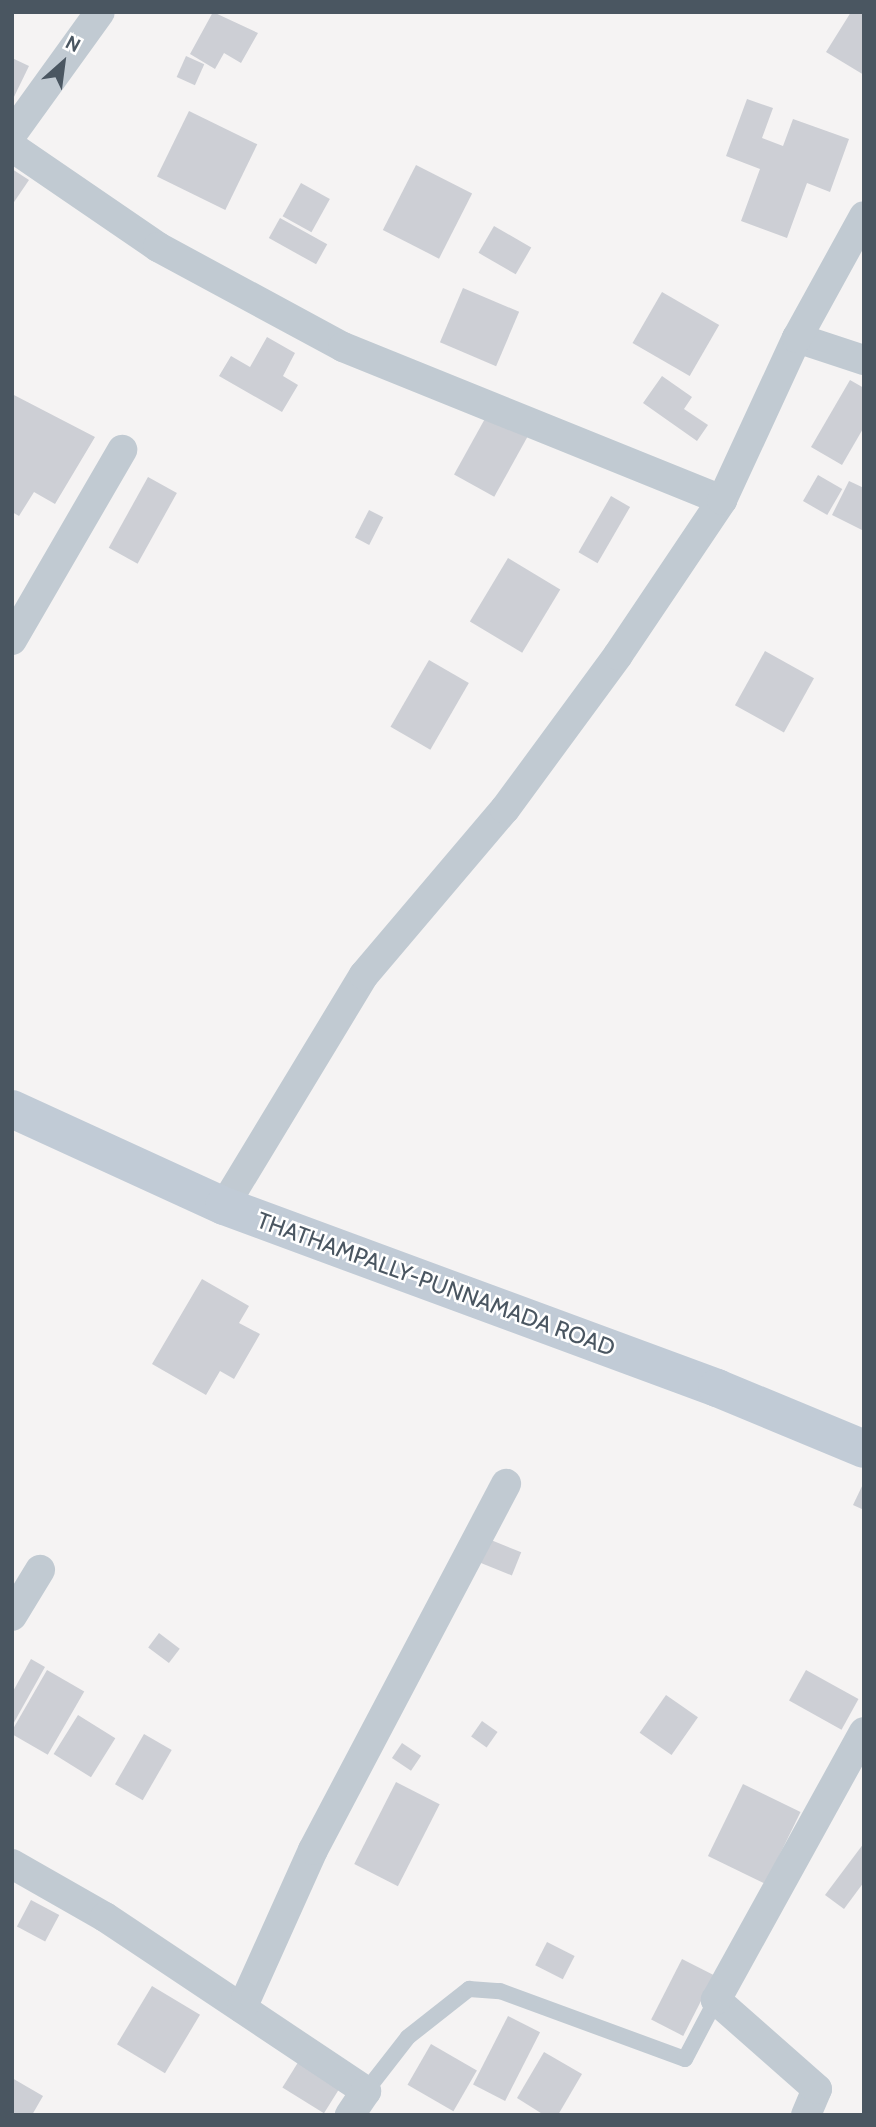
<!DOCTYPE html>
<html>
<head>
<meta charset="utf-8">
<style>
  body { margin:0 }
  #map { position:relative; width:876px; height:2127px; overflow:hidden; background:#f5f3f3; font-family:Cabin,sans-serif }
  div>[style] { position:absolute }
  .building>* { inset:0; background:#cdcfd5; transform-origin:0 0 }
  .lane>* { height:16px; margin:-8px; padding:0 8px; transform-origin:8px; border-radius:8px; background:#c1cad2 }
  .street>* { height:30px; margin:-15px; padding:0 15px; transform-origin:15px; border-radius:15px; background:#c1cad2 }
  .secondary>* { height:38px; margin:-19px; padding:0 19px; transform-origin:19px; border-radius:19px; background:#c1cbd6 }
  span { translate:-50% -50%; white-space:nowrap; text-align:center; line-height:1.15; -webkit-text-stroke:5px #fff; paint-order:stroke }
  .street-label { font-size:23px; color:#4a5661 }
  .frame { position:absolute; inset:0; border:14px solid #4a5661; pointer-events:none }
  .north { position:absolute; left:28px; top:28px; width:70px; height:70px; -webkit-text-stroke:5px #fff; paint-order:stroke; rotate:28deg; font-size:19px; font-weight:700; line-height:28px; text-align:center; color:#4a5661 }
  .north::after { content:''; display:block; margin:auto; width:24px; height:32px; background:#4a5661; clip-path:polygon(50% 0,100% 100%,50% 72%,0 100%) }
</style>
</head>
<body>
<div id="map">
  <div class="building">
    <div style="clip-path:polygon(213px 12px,258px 33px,241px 63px,224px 53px,215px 69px,190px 54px)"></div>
    <div style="clip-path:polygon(851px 12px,864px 12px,864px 75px,826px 52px)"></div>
    <div style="left:186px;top:56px;width:20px;height:23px;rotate:24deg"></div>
    <div style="clip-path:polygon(12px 58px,29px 66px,12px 101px)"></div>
    <div style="clip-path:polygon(747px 99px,773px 108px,762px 138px,783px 146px,793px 119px,849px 139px,830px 192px,807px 183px,787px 238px,741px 221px,760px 169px,726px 156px)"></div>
    <div style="left:189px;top:111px;width:76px;height:73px;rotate:26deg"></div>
    <div style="left:416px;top:165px;width:63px;height:73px;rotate:27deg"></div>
    <div style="clip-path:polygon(12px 169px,29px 180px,12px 205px)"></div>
    <div style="left:301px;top:183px;width:33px;height:38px;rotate:29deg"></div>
    <div style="left:280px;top:218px;width:54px;height:23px;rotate:29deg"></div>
    <div style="left:494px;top:226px;width:43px;height:31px;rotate:30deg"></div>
    <div style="left:463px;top:288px;width:61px;height:59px;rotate:23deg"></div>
    <div style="left:662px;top:292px;width:66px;height:59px;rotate:30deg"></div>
    <div style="clip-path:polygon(267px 337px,295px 353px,283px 376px,298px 385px,282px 412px,219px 376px,231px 356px,250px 367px)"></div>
    <div style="clip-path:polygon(662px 376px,692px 397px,684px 409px,708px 425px,697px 441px,643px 403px)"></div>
    <div style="clip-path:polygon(850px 380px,864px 388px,864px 427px,842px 465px,811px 447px)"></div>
    <div style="clip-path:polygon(12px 394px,95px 437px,55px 504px,34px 492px,19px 516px,12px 512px)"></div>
    <div style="left:487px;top:415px;width:46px;height:68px;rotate:29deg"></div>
    <div style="left:818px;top:475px;width:28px;height:30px;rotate:30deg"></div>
    <div style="left:148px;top:477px;width:33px;height:81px;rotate:29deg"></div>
    <div style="clip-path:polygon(849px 481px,864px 488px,864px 531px,832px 515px)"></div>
    <div style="left:611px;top:496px;width:22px;height:65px;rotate:30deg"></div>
    <div style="left:369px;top:510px;width:16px;height:31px;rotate:27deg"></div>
    <div style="left:508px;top:558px;width:61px;height:74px;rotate:31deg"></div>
    <div style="left:765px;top:651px;width:56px;height:62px;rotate:29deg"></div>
    <div style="left:429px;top:660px;width:46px;height:77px;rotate:30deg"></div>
    <div style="clip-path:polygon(202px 1279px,249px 1306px,239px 1323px,260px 1334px,234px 1379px,220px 1371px,206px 1395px,152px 1364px)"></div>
    <div style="clip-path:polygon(864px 1482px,864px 1510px,853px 1505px)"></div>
    <div style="left:486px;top:1538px;width:38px;height:25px;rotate:22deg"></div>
    <div style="left:159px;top:1633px;width:26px;height:18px;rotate:37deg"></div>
    <div style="clip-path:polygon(31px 1659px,45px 1667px,12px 1726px,12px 1693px)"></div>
    <div style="left:47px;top:1670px;width:43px;height:73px;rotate:30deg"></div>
    <div style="left:806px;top:1670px;width:60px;height:35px;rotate:29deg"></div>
    <div style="left:666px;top:1695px;width:39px;height:46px;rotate:35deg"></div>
    <div style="left:78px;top:1715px;width:44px;height:46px;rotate:32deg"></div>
    <div style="left:482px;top:1721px;width:19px;height:19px;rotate:35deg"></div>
    <div style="left:144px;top:1734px;width:32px;height:58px;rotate:30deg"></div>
    <div style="left:402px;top:1743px;width:23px;height:18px;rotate:34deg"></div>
    <div style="left:396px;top:1782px;width:49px;height:92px;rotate:27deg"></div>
    <div style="left:743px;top:1784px;width:64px;height:80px;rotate:26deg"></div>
    <div style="clip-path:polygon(864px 1843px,864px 1882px,844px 1909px,825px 1895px)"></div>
    <div style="left:31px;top:1900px;width:32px;height:30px;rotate:28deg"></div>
    <div style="left:547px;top:1942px;width:31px;height:26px;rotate:27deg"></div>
    <div style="left:682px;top:1959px;width:36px;height:68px;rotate:27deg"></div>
    <div style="left:152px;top:1986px;width:56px;height:68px;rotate:31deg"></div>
    <div style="left:508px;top:2016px;width:36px;height:77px;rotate:27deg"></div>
    <div style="left:431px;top:2044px;width:53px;height:47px;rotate:30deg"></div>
    <div style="clip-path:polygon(544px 2052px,582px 2074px,558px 2115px,544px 2115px,517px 2098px)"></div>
    <div style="left:302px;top:2056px;width:49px;height:37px;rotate:32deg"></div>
    <div style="clip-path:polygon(12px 2078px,43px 2096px,32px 2115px,12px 2115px)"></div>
  </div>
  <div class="lane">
    <div style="left:366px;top:2091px;width:68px;rotate:-52.1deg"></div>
    <div style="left:408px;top:2037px;width:78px;rotate:-38.2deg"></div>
    <div style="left:469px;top:1989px;width:31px;rotate:4deg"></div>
    <div style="left:500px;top:1991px;width:197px;rotate:20.2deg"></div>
    <div style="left:685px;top:2059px;width:67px;rotate:-62.3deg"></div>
  </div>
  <div class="street">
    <div style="left:12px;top:134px;width:150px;rotate:-54.2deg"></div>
    <div style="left:12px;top:147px;width:177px;rotate:34.4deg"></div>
    <div style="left:158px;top:247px;width:210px;rotate:28.4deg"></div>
    <div style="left:343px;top:347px;width:409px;rotate:22deg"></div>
    <div style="left:797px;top:338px;width:71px;rotate:18.2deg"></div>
    <div style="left:12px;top:640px;width:220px;rotate:-59.9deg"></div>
    <div style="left:224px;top:1206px;width:270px;rotate:-58.8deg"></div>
    <div style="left:364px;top:975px;width:218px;rotate:-49.7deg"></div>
    <div style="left:505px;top:809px;width:191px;rotate:-53.7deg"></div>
    <div style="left:618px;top:655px;width:187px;rotate:-56.1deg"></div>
    <div style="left:722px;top:500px;width:179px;rotate:-65.2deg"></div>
    <div style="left:797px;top:338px;width:139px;rotate:-61.2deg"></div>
    <div style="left:12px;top:1616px;width:54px;rotate:-58.7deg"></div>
    <div style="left:12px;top:1864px;width:107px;rotate:29.7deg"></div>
    <div style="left:105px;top:1917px;width:314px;rotate:33.7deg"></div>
    <div style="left:366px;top:2091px;width:29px;rotate:124deg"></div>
    <div style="left:242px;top:2008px;width:173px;rotate:-65.8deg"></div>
    <div style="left:313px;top:1850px;width:414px;rotate:-62.2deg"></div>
    <div style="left:806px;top:2115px;width:28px;rotate:-67deg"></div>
    <div style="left:817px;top:2089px;width:135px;rotate:-138.6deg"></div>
    <div style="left:716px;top:2000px;width:306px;rotate:-61.1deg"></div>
  </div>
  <div class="secondary">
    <div style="left:12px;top:1109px;width:233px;rotate:24.6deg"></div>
    <div style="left:224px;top:1206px;width:526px;rotate:20.26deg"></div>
    <div style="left:717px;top:1388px;width:159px;rotate:22.5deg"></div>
  </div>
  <div class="street-label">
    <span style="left:436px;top:1284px;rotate:20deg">THATHAMPALLY-PUNNAMADA ROAD</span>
  </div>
  <div class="frame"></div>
  <div class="north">N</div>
</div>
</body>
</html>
